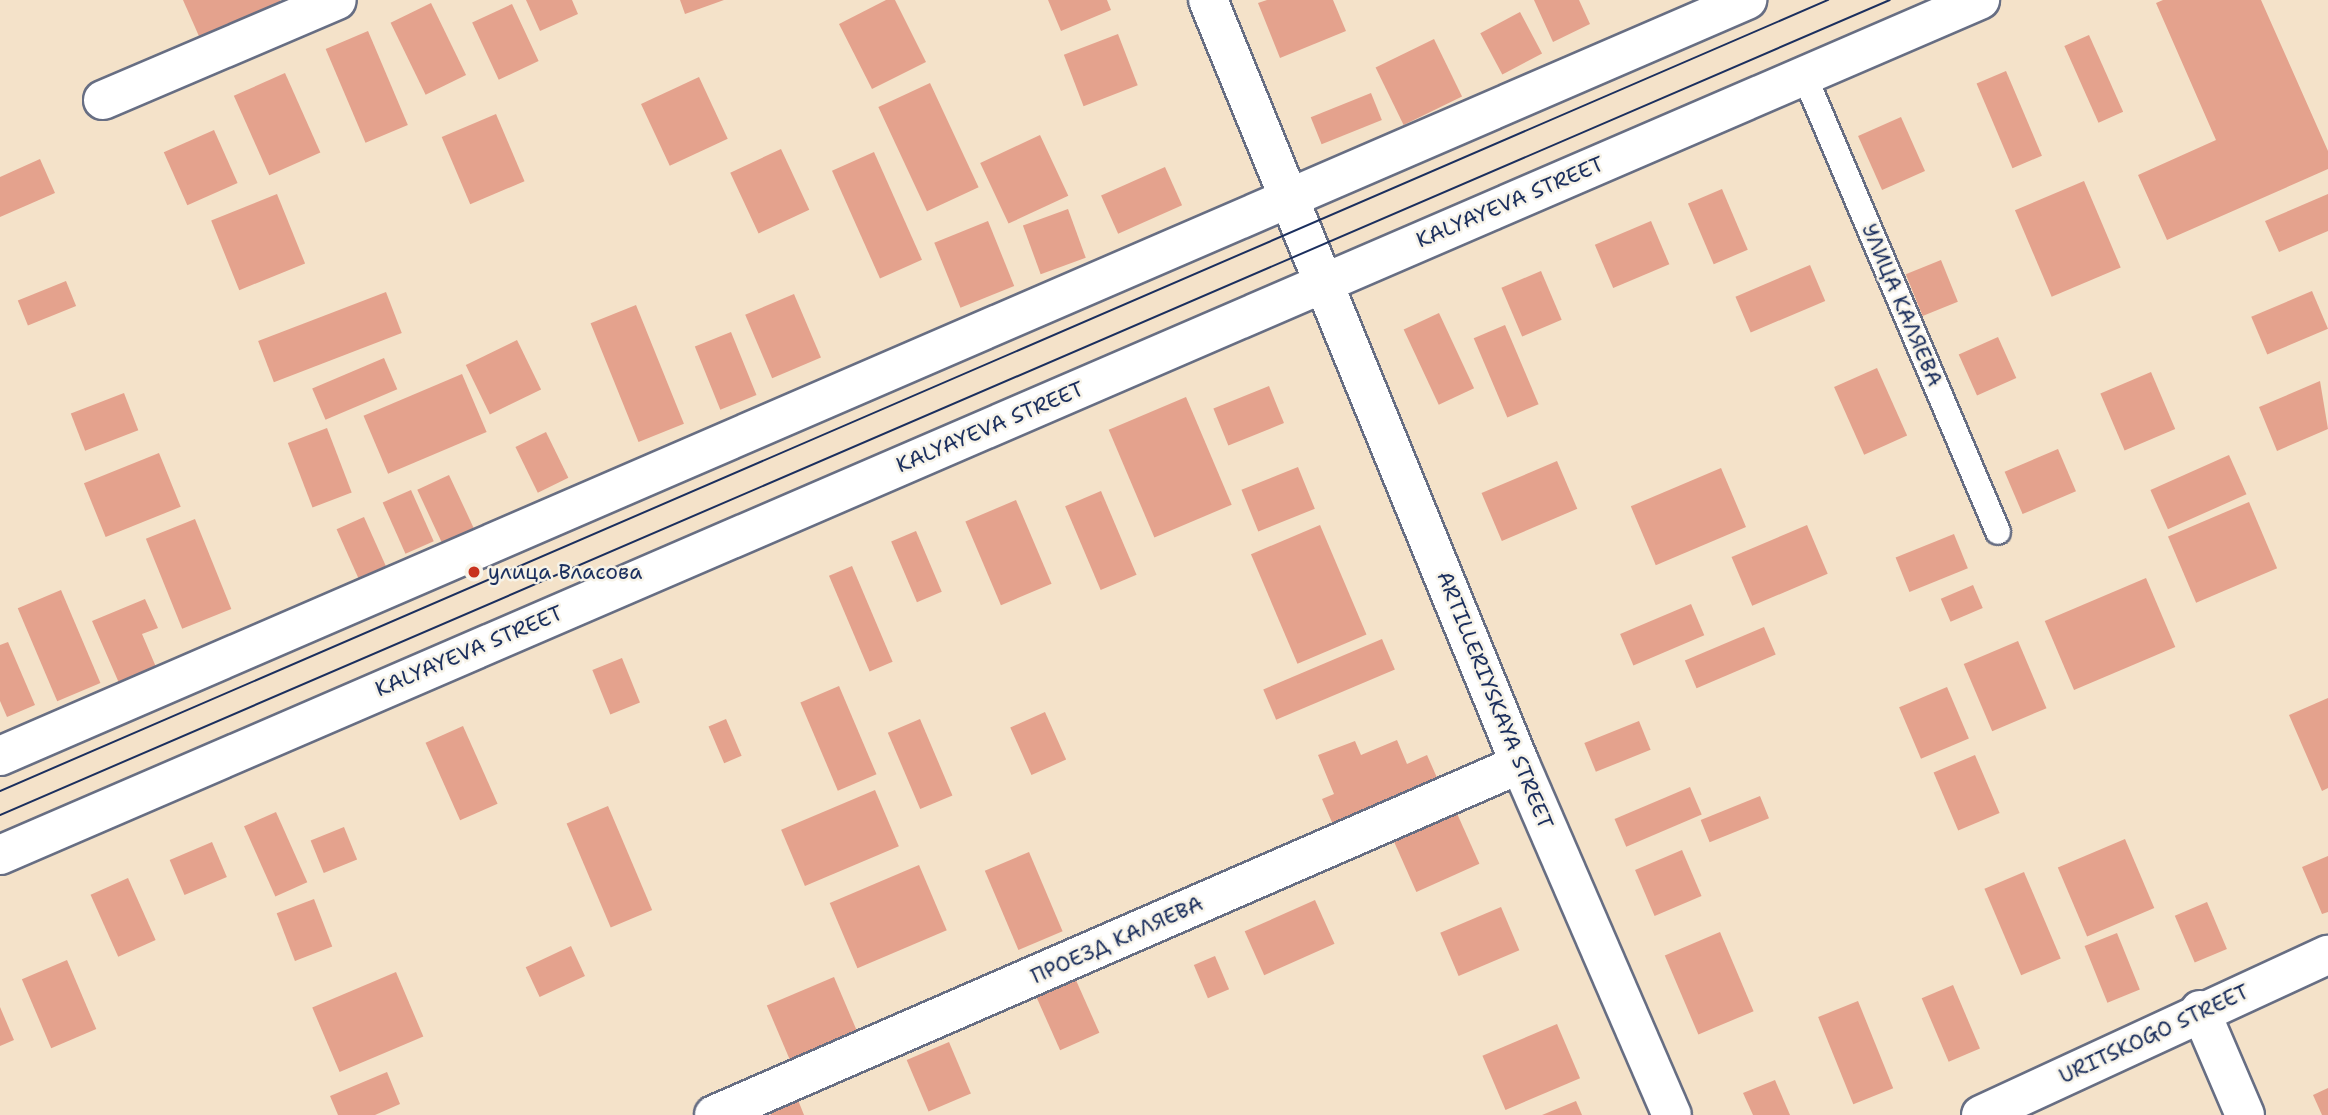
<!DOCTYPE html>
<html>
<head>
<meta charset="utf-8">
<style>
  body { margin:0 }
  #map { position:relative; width:2328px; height:1115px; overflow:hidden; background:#f4e2c9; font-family:"Shantell Sans",sans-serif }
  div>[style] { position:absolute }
  .building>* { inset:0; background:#e4a28d; transform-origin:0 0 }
  .roads { filter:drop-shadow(2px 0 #676e83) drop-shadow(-2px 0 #676e83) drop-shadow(0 2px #676e83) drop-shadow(0 -2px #676e83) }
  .service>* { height:24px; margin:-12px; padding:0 12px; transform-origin:12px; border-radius:12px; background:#fff }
  .minor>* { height:38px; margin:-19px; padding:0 19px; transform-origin:19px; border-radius:19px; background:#fff }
  .tram>* { height:2px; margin:-1px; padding:0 1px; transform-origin:1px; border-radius:1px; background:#1b2f5e }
  .dots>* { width:19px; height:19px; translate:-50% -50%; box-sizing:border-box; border:4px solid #f7f3e8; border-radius:50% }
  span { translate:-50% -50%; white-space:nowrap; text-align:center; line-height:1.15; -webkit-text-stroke:5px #f7f3e8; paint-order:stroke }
  .street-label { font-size:21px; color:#1b2f5e }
  .poi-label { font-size:21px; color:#1b2f5e }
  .left { translate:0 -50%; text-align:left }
</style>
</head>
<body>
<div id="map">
  <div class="building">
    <div style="clip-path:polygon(183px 0,280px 0,284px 8px,202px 43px)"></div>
    <div style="clip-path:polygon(526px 0,572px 0,578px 14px,540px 31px)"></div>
    <div style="clip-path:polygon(680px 0,724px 0,685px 14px)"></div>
    <div style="clip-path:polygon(886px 0,895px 0,926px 62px,872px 89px,839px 24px)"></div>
    <div style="clip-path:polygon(1048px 0,1107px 0,1111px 10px,1061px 31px)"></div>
    <div style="clip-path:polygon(1267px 0,1333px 0,1346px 31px,1280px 58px,1258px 3px)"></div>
    <div style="clip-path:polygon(1534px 0,1579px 0,1590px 24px,1553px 42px)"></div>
    <div style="clip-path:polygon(2163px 0,2261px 0,2328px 151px,2328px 169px,2167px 240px,2138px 175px,2216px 140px,2156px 3px)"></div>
    <div style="left:431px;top:3px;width:80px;height:45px;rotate:64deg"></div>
    <div style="left:512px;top:4px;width:63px;height:44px;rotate:65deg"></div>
    <div style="left:1520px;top:12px;width:47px;height:45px;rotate:62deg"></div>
    <div style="left:368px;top:31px;width:102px;height:46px;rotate:67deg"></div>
    <div style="left:1118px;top:34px;width:55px;height:58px;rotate:69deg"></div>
    <div style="left:2089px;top:35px;width:84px;height:27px;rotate:66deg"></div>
    <div style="left:1434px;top:39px;width:64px;height:65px;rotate:64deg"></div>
    <div style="left:2006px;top:71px;width:92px;height:32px;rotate:67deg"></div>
    <div style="left:285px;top:73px;width:87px;height:56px;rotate:66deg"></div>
    <div style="left:699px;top:77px;width:68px;height:64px;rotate:65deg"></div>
    <div style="left:930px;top:83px;width:115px;height:57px;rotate:65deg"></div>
    <div style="left:1371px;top:93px;width:29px;height:65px;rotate:68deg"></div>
    <div style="left:496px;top:114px;width:73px;height:59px;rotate:67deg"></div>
    <div style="left:1901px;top:117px;width:59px;height:47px;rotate:66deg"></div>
    <div style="left:214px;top:130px;width:58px;height:55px;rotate:66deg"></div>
    <div style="left:1040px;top:135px;width:67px;height:66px;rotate:65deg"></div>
    <div style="left:781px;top:149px;width:67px;height:56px;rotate:65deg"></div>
    <div style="left:874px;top:152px;width:118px;height:46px;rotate:66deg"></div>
    <div style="clip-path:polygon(40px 159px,55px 193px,0 217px,0 177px)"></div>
    <div style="left:1165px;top:167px;width:42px;height:70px;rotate:66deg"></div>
    <div style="left:2084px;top:181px;width:94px;height:75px;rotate:67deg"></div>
    <div style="left:1722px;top:189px;width:66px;height:37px;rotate:67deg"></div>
    <div style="left:277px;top:194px;width:75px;height:71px;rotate:68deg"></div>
    <div style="clip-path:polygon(2328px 194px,2328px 231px,2279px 252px,2265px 221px)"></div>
    <div style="left:1068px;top:209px;width:52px;height:48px;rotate:70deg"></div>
    <div style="left:988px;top:221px;width:70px;height:58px;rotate:68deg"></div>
    <div style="left:1651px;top:221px;width:47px;height:61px;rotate:67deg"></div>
    <div style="left:1941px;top:260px;width:45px;height:38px;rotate:68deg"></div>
    <div style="left:1810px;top:265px;width:39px;height:81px;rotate:67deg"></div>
    <div style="left:1541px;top:271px;width:53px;height:43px;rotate:67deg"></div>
    <div style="left:66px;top:281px;width:27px;height:52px;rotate:68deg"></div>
    <div style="left:2312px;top:291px;width:41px;height:66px;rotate:67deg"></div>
    <div style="left:386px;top:292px;width:44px;height:137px;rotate:69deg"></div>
    <div style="left:794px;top:294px;width:69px;height:53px;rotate:67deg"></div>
    <div style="left:636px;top:305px;width:128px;height:49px;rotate:68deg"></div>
    <div style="left:1439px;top:313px;width:83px;height:39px;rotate:65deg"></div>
    <div style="left:1505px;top:325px;width:86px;height:34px;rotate:67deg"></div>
    <div style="left:731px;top:332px;width:68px;height:39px;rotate:68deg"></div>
    <div style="left:1998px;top:337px;width:45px;height:43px;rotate:66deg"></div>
    <div style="left:517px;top:340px;width:55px;height:57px;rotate:64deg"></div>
    <div style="left:384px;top:358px;width:34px;height:78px;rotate:67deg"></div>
    <div style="left:1877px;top:368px;width:74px;height:47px;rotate:66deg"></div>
    <div style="left:2151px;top:372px;width:62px;height:55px;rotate:67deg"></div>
    <div style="left:462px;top:374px;width:63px;height:107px;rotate:67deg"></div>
    <div style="clip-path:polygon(2320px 381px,2328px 429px,2277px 451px,2259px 407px)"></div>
    <div style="left:1269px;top:386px;width:40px;height:60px;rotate:68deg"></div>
    <div style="left:124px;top:393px;width:40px;height:57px;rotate:69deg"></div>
    <div style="left:1186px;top:397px;width:117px;height:84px;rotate:67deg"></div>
    <div style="left:327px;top:428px;width:69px;height:42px;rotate:69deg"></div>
    <div style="left:546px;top:432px;width:51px;height:34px;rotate:64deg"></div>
    <div style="left:2058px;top:449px;width:46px;height:58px;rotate:67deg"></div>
    <div style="left:159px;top:453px;width:58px;height:81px;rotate:68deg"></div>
    <div style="left:2229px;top:455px;width:43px;height:86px;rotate:66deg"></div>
    <div style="left:1557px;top:461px;width:52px;height:82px;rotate:67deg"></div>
    <div style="left:1298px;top:467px;width:45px;height:61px;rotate:68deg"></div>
    <div style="left:1721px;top:468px;width:64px;height:98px;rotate:67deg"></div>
    <div style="left:449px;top:475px;width:60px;height:35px;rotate:65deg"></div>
    <div style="left:411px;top:490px;width:56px;height:31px;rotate:66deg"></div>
    <div style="left:1101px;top:491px;width:91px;height:39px;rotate:67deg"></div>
    <div style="left:1016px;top:500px;width:91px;height:55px;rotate:67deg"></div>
    <div style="left:2249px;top:502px;width:72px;height:88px;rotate:67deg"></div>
    <div style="left:364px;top:517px;width:57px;height:30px;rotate:66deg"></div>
    <div style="left:195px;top:519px;width:97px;height:53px;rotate:68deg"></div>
    <div style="left:1320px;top:525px;width:119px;height:75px;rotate:67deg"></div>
    <div style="left:1807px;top:525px;width:53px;height:82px;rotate:67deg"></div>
    <div style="left:916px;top:531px;width:66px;height:27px;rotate:67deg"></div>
    <div style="left:1954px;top:534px;width:37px;height:63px;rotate:68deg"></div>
    <div style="left:852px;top:566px;width:104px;height:25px;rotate:67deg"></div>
    <div style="left:2146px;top:578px;width:75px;height:110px;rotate:67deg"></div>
    <div style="left:1973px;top:585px;width:25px;height:35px;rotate:67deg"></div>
    <div style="left:61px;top:590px;width:101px;height:47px;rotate:67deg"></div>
    <div style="clip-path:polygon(145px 599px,158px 628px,142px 634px,156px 667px,119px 683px,92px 621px)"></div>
    <div style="left:1691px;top:604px;width:34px;height:77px;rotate:67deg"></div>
    <div style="left:1764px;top:627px;width:30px;height:86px;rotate:67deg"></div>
    <div style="left:1382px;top:639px;width:33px;height:129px;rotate:67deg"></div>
    <div style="left:2018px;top:641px;width:73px;height:59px;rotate:67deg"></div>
    <div style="clip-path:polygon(8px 642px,35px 705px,7px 717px,0 701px,0 645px)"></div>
    <div style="left:622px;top:658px;width:48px;height:32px;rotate:68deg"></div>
    <div style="left:839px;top:686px;width:96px;height:42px;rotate:67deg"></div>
    <div style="left:1947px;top:687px;width:56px;height:52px;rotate:67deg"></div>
    <div style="clip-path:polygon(2328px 698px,2328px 788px,2322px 791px,2289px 715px)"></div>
    <div style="left:1045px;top:712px;width:52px;height:38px;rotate:66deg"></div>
    <div style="left:726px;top:719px;width:40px;height:19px;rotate:67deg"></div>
    <div style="left:920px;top:719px;width:83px;height:35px;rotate:67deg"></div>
    <div style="left:1639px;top:721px;width:31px;height:59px;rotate:68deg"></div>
    <div style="left:463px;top:726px;width:85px;height:41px;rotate:66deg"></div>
    <div style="clip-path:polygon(1397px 740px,1407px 764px,1427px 755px,1442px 789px,1337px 834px,1322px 799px,1334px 794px,1318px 755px,1355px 741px,1361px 755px)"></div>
    <div style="left:1975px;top:755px;width:63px;height:45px;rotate:67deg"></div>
    <div style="left:1690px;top:787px;width:30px;height:82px;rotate:67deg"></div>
    <div style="left:875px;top:790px;width:61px;height:102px;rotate:67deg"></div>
    <div style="left:1760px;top:796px;width:24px;height:64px;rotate:68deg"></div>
    <div style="left:608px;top:806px;width:113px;height:45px;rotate:67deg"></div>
    <div style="left:1455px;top:809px;width:60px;height:69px;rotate:66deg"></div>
    <div style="left:276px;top:812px;width:77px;height:35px;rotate:66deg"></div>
    <div style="left:344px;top:827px;width:35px;height:36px;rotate:68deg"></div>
    <div style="left:2125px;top:839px;width:75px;height:73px;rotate:67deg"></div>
    <div style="left:212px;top:842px;width:38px;height:46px;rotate:67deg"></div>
    <div style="left:1682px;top:850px;width:50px;height:51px;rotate:67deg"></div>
    <div style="left:1029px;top:852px;width:86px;height:48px;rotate:67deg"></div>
    <div style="clip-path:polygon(2328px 856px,2328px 912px,2322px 914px,2302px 867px)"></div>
    <div style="left:919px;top:865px;width:71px;height:97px;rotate:67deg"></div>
    <div style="left:2024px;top:872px;width:94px;height:43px;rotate:67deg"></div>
    <div style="left:128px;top:878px;width:68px;height:41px;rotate:66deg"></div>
    <div style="left:314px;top:899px;width:51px;height:40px;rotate:69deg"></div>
    <div style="left:1315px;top:900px;width:48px;height:77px;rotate:66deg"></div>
    <div style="left:2207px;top:902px;width:51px;height:35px;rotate:67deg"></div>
    <div style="left:1501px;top:907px;width:47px;height:66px;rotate:67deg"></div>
    <div style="left:1720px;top:932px;width:86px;height:60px;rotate:67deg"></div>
    <div style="left:2117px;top:933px;width:61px;height:35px;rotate:68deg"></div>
    <div style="left:571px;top:946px;width:33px;height:50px;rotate:65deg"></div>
    <div style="left:1215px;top:956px;width:36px;height:23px;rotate:67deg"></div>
    <div style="left:67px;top:960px;width:75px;height:49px;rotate:67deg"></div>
    <div style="left:396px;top:972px;width:70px;height:91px;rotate:67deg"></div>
    <div style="left:834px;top:977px;width:59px;height:73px;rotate:67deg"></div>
    <div style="left:1075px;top:978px;width:60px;height:43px;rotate:66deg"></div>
    <div style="left:1953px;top:985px;width:69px;height:34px;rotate:67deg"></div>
    <div style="left:1858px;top:1001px;width:94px;height:43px;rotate:68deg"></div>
    <div style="clip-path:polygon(0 1007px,14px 1040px,0 1046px)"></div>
    <div style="left:1557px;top:1024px;width:59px;height:81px;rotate:67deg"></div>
    <div style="left:949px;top:1042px;width:56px;height:46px;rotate:67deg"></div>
    <div style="clip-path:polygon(387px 1072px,400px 1104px,375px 1115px,338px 1115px,330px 1096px)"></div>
    <div style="clip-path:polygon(1775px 1080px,1790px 1115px,1753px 1115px,1743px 1093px)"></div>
    <div style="clip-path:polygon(2328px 1088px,2328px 1115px,2322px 1115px,2313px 1095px)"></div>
    <div style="clip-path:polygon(798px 1100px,804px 1115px,771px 1115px,770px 1112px)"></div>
    <div style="clip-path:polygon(1576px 1101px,1582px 1115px,1542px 1115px)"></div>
  </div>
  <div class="roads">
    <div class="service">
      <div style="left:1805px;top:77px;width:494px;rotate:67deg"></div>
    </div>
    <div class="minor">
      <div style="left:1208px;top:0;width:825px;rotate:67.79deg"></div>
      <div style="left:1520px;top:764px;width:382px;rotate:66.6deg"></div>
      <div style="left:103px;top:100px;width:254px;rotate:-23.1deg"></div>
      <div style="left:0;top:756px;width:1904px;rotate:-23.4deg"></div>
      <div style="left:0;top:855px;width:2157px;rotate:-23.36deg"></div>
      <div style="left:2200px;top:1010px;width:114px;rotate:66.8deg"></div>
      <div style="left:714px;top:1115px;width:879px;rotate:-23.53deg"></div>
      <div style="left:1981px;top:1115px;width:382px;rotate:-24.8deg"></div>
    </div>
  </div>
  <div class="tram">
    <div style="left:0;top:791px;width:1992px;rotate:-23.4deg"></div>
    <div style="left:0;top:815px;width:2058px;rotate:-23.33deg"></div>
  </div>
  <div class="dots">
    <div style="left:474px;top:572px;background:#c8321e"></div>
  </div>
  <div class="street-label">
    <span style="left:1510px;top:202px;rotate:-23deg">KALYAYEVA STREET</span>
    <span style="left:1902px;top:305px;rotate:67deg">УЛИЦА КАЛЯЕВА</span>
    <span style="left:990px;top:427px;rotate:-23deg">KALYAYEVA STREET</span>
    <span style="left:469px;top:651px;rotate:-23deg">KALYAYEVA STREET</span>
    <span style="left:1495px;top:700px;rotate:68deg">ARTILLERIYSKAYA STREET</span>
    <span style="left:1117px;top:940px;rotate:-24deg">ПРОЕЗД КАЛЯЕВА</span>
    <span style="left:2154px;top:1034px;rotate:-25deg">URITSKOGO STREET</span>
  </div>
  <div class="poi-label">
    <span class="left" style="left:488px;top:572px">улица Власова</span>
  </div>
</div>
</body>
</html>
